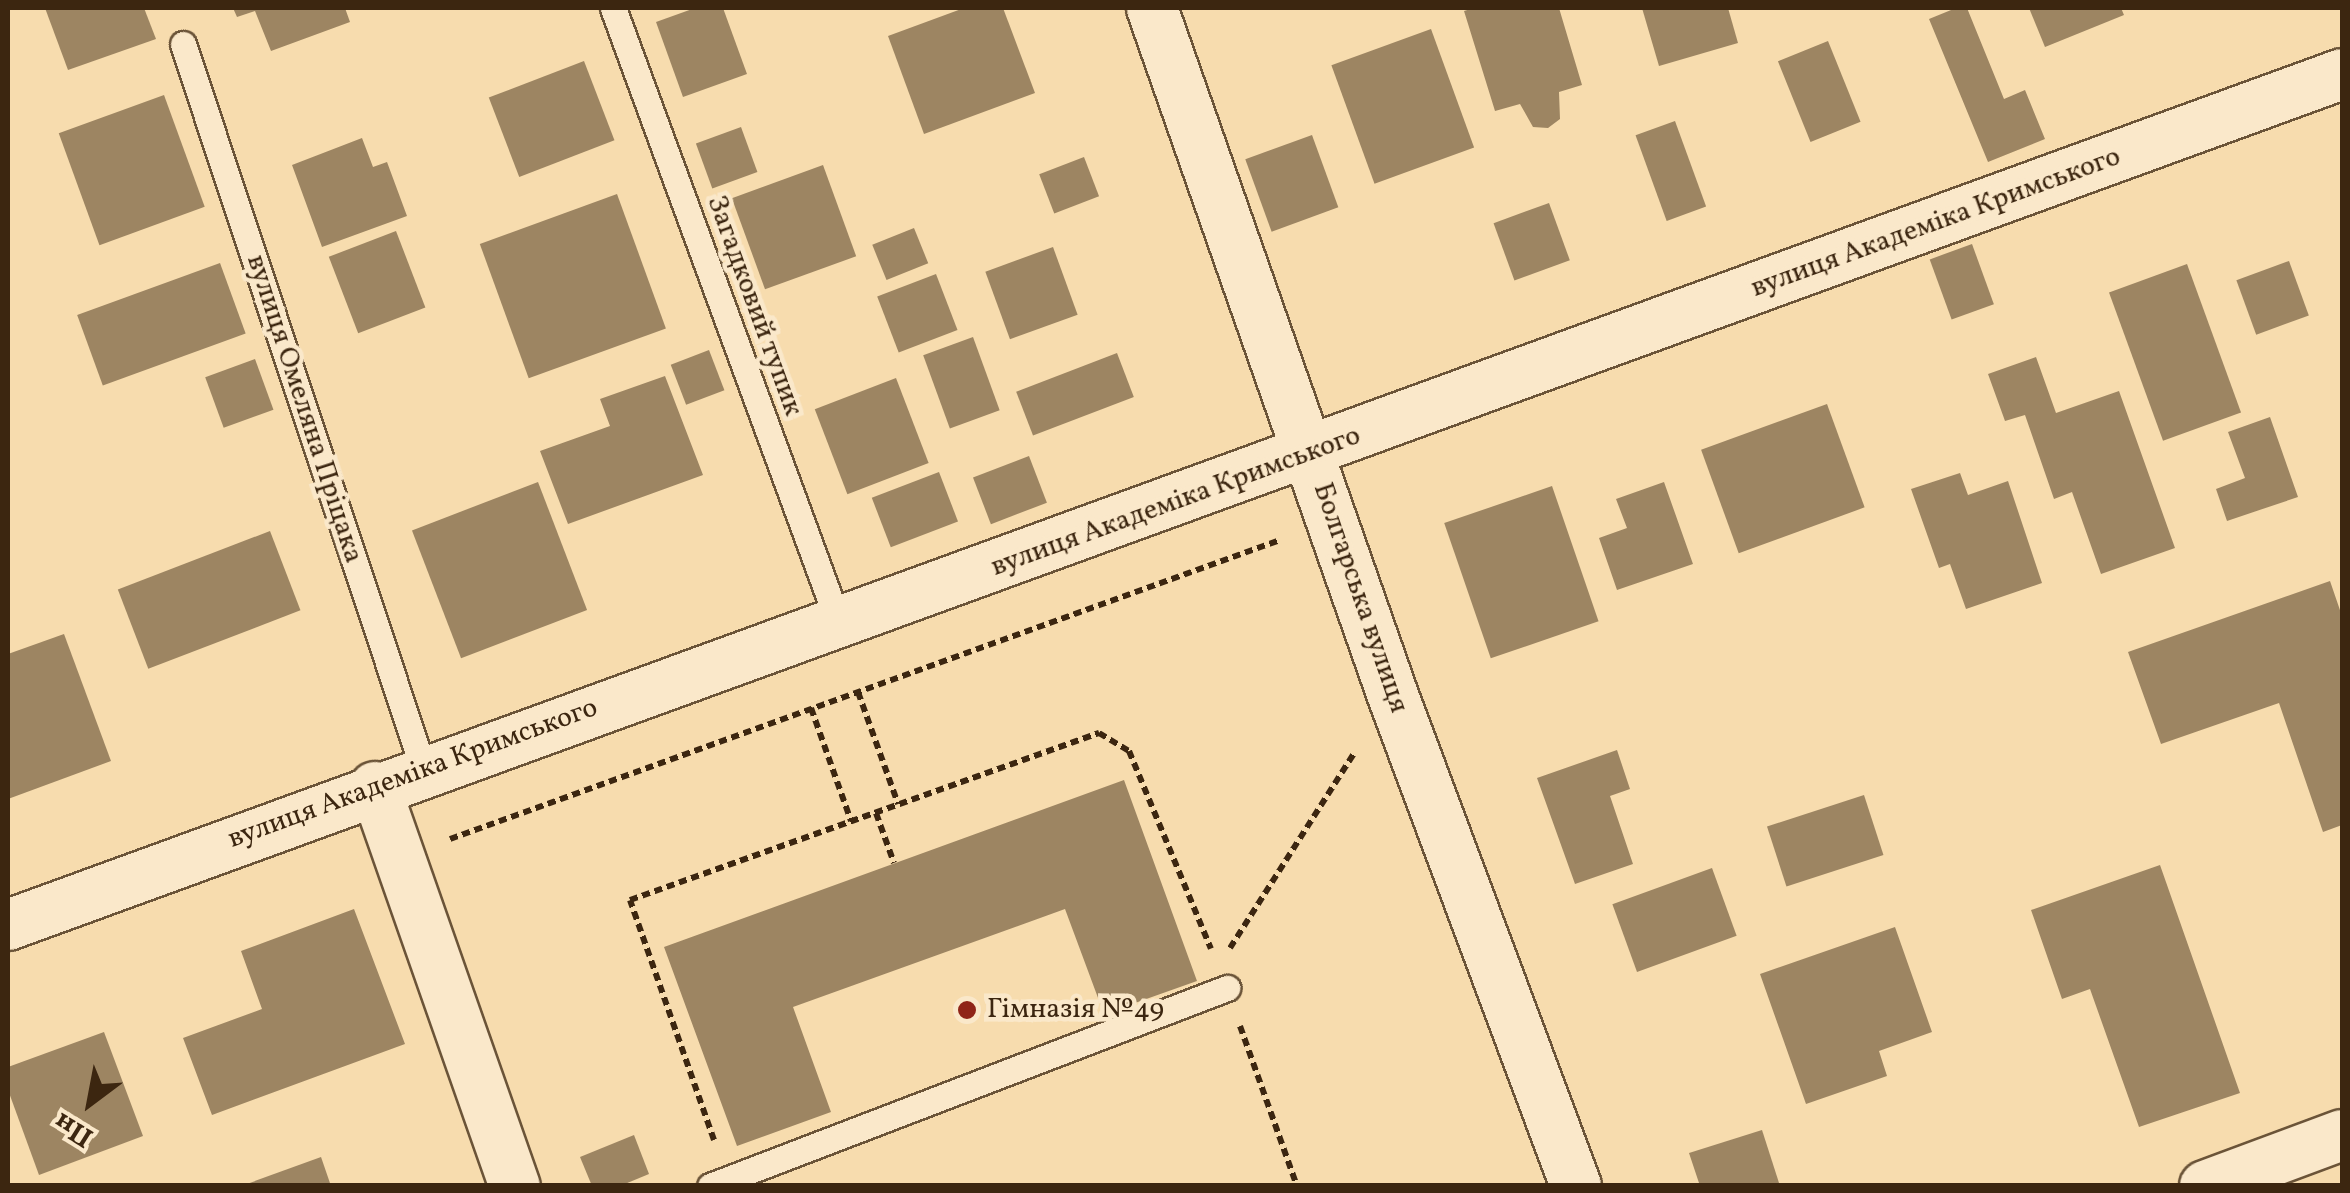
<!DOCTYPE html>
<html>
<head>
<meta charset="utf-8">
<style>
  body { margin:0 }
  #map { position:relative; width:2350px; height:1193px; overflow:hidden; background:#f7dcae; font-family:Vollkorn,serif }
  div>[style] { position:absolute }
  .building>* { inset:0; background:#9d8562; transform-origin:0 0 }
  .path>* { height:6px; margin-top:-3px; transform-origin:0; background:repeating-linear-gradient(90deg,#3c2610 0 8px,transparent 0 13px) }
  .roads { filter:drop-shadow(2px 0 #6b5438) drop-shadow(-2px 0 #6b5438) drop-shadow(0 2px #6b5438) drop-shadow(0 -2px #6b5438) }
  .service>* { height:25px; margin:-12.5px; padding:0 12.5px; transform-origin:12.5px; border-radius:12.5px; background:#fae8ca }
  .minor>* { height:50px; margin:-25px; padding:0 25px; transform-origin:25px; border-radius:25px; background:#fae8ca }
  .dots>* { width:28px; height:28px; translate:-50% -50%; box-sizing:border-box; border:5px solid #fae8ca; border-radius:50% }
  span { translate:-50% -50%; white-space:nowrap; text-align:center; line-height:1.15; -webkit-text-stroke:9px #fae8ca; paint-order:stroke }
  .street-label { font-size:28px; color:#3c2610 }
  .poi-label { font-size:28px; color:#3c2610 }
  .left { translate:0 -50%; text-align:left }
  .frame { position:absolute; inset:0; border:10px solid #3c2610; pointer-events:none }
  .north { position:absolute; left:40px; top:1053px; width:100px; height:100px; -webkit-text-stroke:8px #fae8ca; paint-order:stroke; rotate:212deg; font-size:28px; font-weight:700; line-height:40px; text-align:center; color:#3c2610 }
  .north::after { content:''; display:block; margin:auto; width:35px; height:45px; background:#3c2610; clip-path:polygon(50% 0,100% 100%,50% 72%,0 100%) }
</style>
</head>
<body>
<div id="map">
  <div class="building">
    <div style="clip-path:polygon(45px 8px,144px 8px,156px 39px,68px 70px)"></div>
    <div style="clip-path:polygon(233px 8px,345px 8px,350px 22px,271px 51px,255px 11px,237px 17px)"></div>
    <div style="clip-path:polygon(695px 8px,723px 8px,747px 74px,683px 97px,656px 22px)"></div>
    <div style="clip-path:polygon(964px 8px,1003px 8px,1035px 93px,924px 134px,888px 36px)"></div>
    <div style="clip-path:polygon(1474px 8px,1559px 8px,1582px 85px,1559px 92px,1560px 119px,1548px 128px,1533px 127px,1520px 104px,1495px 111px,1464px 11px)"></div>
    <div style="clip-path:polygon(1642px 8px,1728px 8px,1738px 43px,1659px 66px)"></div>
    <div style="clip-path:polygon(1956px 8px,1967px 8px,2004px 99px,2025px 90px,2045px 139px,1988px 162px,1929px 19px)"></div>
    <div style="clip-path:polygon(2029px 8px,2121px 8px,2124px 15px,2045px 47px)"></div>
    <div style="left:1431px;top:29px;width:126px;height:106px;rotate:70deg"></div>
    <div style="left:1828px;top:41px;width:87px;height:54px;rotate:68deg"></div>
    <div style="left:584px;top:61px;width:85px;height:102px;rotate:69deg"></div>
    <div style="left:164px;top:95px;width:119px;height:112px;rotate:70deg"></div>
    <div style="left:1675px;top:121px;width:91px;height:42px;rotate:70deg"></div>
    <div style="left:741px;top:127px;width:48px;height:48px;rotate:70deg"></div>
    <div style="left:1312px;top:135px;width:77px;height:71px;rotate:70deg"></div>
    <div style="clip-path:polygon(362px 138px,373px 167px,387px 162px,407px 216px,322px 247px,292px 165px)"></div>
    <div style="left:1084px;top:157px;width:42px;height:48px;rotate:69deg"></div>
    <div style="left:823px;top:165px;width:97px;height:97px;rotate:70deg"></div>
    <div style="left:617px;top:194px;width:143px;height:146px;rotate:70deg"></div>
    <div style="left:1549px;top:203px;width:61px;height:59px;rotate:70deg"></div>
    <div style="left:914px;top:228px;width:38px;height:45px;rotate:68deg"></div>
    <div style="left:396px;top:231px;width:82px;height:72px;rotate:69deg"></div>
    <div style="left:1972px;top:244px;width:64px;height:45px;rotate:70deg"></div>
    <div style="left:1053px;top:247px;width:72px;height:72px;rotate:70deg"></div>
    <div style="left:2289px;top:261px;width:58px;height:56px;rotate:70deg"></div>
    <div style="left:220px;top:263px;width:75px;height:152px;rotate:70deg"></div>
    <div style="left:2187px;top:264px;width:158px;height:83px;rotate:70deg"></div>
    <div style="left:936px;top:274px;width:60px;height:63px;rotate:69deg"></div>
    <div style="left:973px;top:337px;width:78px;height:53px;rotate:70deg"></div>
    <div style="left:709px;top:350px;width:43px;height:41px;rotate:69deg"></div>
    <div style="left:1117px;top:353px;width:47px;height:108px;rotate:69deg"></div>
    <div style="clip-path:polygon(2036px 357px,2056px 413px,2119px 391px,2175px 548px,2101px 574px,2072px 492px,2054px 499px,2025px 415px,2005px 421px,1988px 374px)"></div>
    <div style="left:255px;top:359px;width:54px;height:53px;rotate:70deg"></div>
    <div style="clip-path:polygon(665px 376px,703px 475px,568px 524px,540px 451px,610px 426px,600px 399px)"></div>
    <div style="left:896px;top:378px;width:91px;height:87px;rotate:69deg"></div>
    <div style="left:1827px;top:404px;width:110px;height:134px;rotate:70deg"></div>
    <div style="clip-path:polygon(2270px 417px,2298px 497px,2227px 521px,2216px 489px,2245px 478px,2228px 432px)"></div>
    <div style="left:1029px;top:456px;width:50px;height:60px;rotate:69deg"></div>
    <div style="left:939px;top:472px;width:53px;height:72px;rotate:69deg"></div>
    <div style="clip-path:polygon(1960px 473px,1968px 495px,2008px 481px,2042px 583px,1966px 609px,1950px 564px,1939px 568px,1911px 489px)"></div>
    <div style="left:538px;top:482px;width:137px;height:135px;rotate:69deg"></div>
    <div style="clip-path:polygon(1664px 482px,1693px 564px,1617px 590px,1599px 538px,1627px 528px,1616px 499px)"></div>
    <div style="left:1552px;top:486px;width:143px;height:114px;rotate:71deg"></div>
    <div style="left:270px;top:531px;width:85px;height:163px;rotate:69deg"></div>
    <div style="clip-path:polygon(2330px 581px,2342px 616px,2342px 825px,2323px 832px,2279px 703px,2161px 744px,2128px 652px)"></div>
    <div style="clip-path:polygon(64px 634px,111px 761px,8px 799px,8px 654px)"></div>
    <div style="clip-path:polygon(1617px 750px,1630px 789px,1610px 796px,1633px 864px,1575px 884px,1537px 778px)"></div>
    <div style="clip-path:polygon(1124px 780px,1197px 981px,1104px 1014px,1065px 909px,793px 1007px,831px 1112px,737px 1146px,664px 947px)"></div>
    <div style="left:1864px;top:795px;width:63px;height:102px;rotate:72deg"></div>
    <div style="clip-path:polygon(2160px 865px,2240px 1093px,2139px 1127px,2090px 989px,2062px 999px,2031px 910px)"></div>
    <div style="left:1712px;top:868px;width:72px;height:106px;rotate:70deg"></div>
    <div style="clip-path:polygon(354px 909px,405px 1044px,212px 1115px,183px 1038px,262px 1009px,241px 951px)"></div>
    <div style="clip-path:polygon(1895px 927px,1932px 1032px,1879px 1051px,1887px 1076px,1806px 1104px,1760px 974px)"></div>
    <div style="clip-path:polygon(104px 1032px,143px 1136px,39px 1175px,8px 1090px,8px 1067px)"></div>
    <div style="clip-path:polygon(1762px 1130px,1780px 1186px,1700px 1186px,1689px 1153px)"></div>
    <div style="clip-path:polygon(634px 1135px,649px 1174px,620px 1186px,592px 1186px,580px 1157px)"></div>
    <div style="clip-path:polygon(321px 1157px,331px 1186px,244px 1186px,244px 1185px)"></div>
  </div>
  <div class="path">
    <div style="left:858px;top:692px;width:119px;rotate:70.3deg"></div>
    <div style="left:811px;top:708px;width:120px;rotate:70.5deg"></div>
    <div style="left:876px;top:813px;width:53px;rotate:70.2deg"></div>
    <div style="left:450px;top:839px;width:882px;rotate:-19.81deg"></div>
    <div style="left:1230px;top:948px;width:232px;rotate:-57.5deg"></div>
    <div style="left:1240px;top:1026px;width:170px;rotate:70.4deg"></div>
    <div style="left:714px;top:1140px;width:254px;rotate:-109.3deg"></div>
    <div style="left:630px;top:900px;width:498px;rotate:-19.6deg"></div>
    <div style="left:1099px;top:733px;width:35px;rotate:31deg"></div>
    <div style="left:1129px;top:751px;width:214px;rotate:67.5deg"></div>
  </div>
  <div class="roads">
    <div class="service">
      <div style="left:613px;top:8px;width:656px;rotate:69.85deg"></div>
      <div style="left:183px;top:44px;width:769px;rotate:71.66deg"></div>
      <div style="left:710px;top:1186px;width:554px;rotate:-20.96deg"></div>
    </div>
    <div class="minor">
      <div style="left:1152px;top:8px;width:726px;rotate:70.69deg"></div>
      <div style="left:1392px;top:693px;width:526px;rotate:69.53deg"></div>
      <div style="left:375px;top:787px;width:423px;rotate:70.7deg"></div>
      <div style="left:8px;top:925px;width:2484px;rotate:-20.03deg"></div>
      <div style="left:2205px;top:1186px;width:146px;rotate:-20.4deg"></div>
    </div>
  </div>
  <div class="dots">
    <div style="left:967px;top:1010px;background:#8f2418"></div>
  </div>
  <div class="street-label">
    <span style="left:1936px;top:223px;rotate:-20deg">вулиця Академіка Кримського</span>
    <span style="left:754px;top:306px;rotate:70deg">Загадковий тупик</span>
    <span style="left:304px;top:409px;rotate:72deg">вулиця Омеляна Пріцака</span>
    <span style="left:1176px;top:502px;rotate:-20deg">вулиця Академіка Кримського</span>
    <span style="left:1360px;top:598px;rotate:71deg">Болгарська вулиця</span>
    <span style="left:413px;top:774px;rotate:-20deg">вулиця Академіка Кримського</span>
  </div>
  <div class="poi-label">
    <span class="left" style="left:987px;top:1010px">Гімназія №49</span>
  </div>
  <div class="frame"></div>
  <div class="north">Пн</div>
</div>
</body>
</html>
